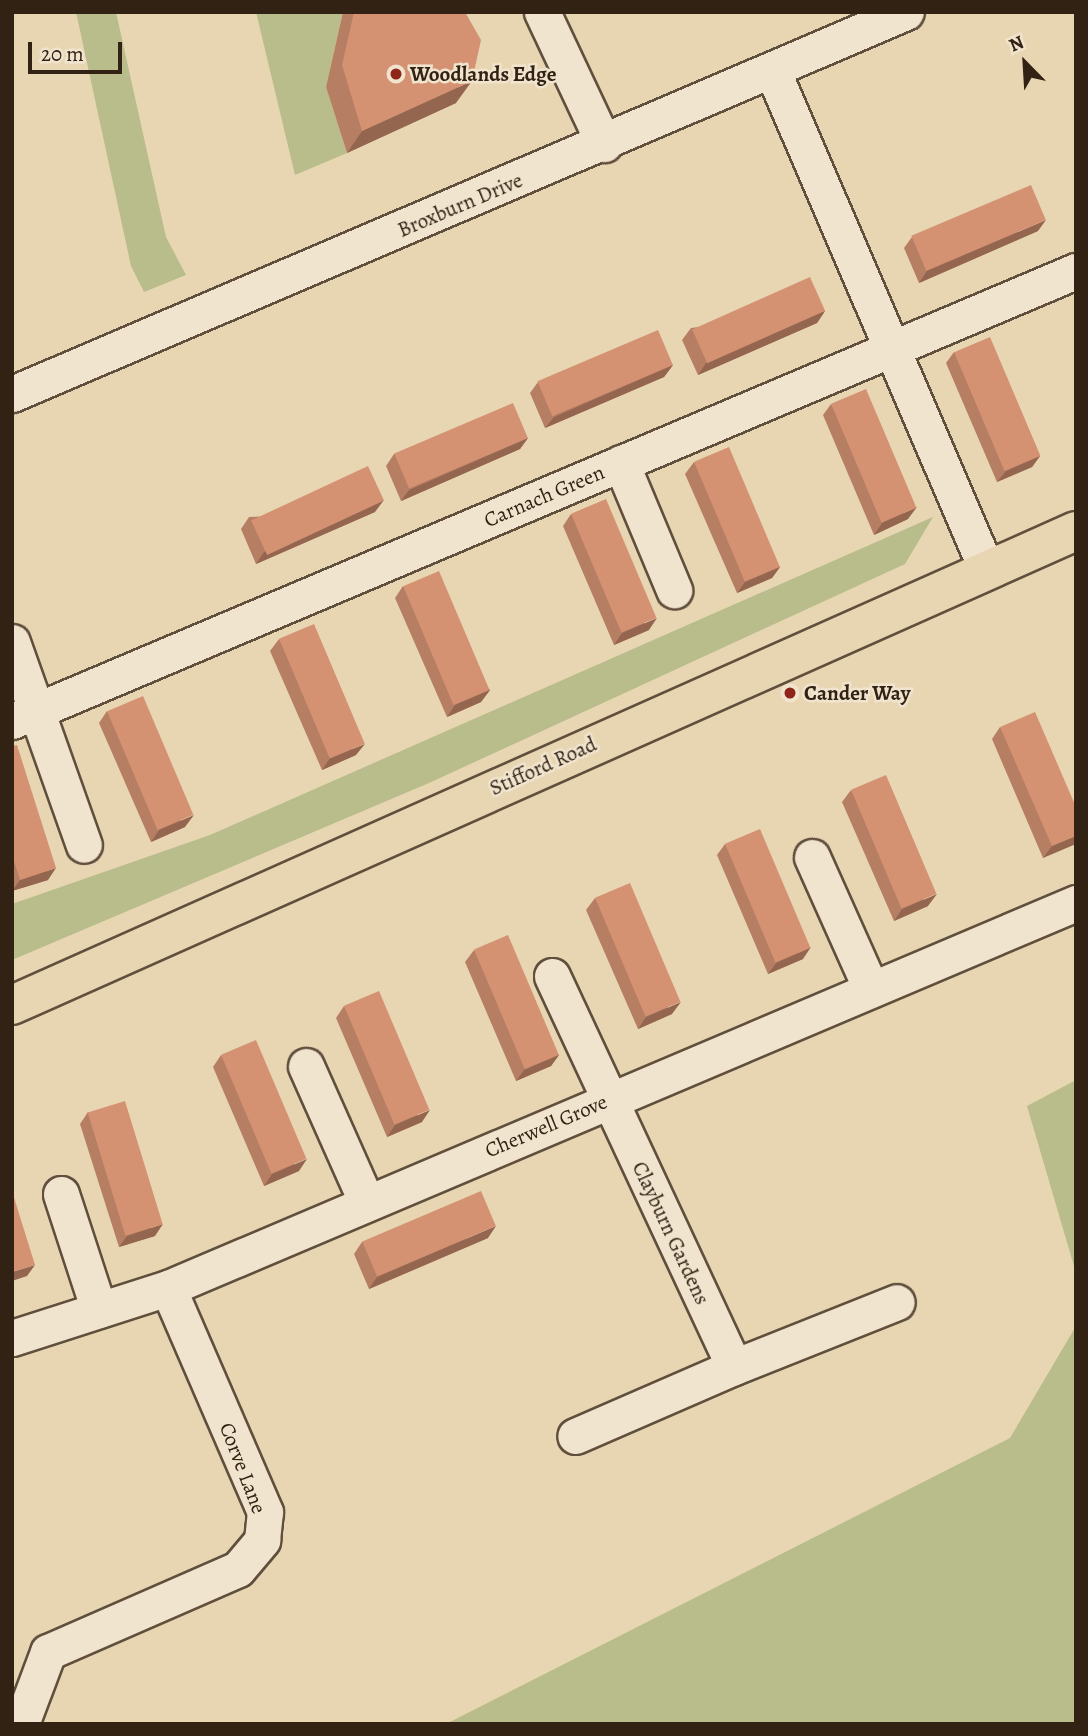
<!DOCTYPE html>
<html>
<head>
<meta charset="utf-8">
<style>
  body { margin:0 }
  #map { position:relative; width:1088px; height:1736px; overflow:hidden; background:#e8d6b3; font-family:Alegreya,serif }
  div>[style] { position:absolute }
  .green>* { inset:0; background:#b8bd8b }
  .roads { filter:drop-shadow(2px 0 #604f3c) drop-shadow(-2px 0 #604f3c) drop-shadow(0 2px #604f3c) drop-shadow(0 -2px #604f3c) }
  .minor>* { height:35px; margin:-17.5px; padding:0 17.5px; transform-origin:17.5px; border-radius:17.5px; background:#f0e4ce }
  .major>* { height:38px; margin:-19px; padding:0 19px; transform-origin:19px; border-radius:19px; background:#e8d6b3 }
  .wall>* { inset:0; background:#b67e63 }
  .shaded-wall>* { inset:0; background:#946650 }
  .building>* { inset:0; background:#d49273; transform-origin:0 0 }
  .dots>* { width:19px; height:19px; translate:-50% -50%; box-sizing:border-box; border:4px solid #f0e4ce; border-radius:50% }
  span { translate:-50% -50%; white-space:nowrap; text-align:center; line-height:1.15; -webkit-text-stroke:5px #f0e4ce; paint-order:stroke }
  .poi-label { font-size:21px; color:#322214; font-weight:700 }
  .left { translate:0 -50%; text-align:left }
  .street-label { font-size:21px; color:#322214 }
  .frame { position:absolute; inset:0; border:14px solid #322214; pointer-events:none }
  .north { position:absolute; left:990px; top:28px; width:70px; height:70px; -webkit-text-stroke:5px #f0e4ce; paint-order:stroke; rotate:336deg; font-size:19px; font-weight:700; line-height:28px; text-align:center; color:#322214 }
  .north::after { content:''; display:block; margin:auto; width:24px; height:32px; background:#322214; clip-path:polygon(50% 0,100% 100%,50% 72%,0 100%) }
  .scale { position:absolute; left:28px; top:42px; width:94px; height:32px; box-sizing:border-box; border:4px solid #322214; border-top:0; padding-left:9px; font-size:21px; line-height:24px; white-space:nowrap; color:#322214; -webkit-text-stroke:5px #f0e4ce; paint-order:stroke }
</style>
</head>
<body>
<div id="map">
  <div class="green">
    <div style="clip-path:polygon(76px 12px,116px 12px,166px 237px,186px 275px,144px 292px,131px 266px)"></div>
    <div style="clip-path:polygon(256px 12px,343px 12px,326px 87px,347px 153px,295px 175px)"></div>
    <div style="clip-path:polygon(933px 517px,905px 564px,429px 783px,12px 960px,12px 904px,210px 835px)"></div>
    <div style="clip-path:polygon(1076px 1080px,1076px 1273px,1027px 1106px)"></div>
    <div style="clip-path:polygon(1076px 1326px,1076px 1724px,446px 1724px,1010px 1438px)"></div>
  </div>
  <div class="roads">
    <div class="minor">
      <div style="left:542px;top:12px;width:146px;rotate:64.8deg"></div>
      <div style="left:773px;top:72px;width:540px;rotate:66.76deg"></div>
      <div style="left:12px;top:394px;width:972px;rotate:-23.14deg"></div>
      <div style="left:621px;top:463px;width:138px;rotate:67.3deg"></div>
      <div style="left:12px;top:642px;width:215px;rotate:70.5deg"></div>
      <div style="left:12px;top:721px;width:1155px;rotate:-22.93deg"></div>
      <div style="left:812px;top:857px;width:145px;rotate:65.9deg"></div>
      <div style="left:552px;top:976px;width:431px;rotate:65deg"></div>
      <div style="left:734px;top:1367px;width:173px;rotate:156.5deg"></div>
      <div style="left:306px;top:1066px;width:150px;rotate:66deg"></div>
      <div style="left:61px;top:1194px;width:122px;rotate:71.9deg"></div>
      <div style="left:12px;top:1338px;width:164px;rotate:-17.8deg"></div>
      <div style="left:168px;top:1288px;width:986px;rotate:-22.98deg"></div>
      <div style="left:734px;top:1367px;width:175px;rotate:-21.7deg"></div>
      <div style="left:21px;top:1724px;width:77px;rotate:-69.4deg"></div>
      <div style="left:48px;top:1652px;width:207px;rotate:-23.6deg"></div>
      <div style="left:238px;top:1569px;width:38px;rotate:-50deg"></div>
      <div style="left:262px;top:1540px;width:28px;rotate:-84deg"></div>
      <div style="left:265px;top:1512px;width:244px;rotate:-113.4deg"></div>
    </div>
    <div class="major">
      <div style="left:12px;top:1005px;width:1165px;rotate:-24.01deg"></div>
    </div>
  </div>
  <div class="wall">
    <div style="clip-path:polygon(343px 12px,465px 12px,456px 103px,347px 153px,326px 87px)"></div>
    <div style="clip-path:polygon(1038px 231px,919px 283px,904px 248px,912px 237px)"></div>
    <div style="clip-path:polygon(825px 311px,817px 323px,698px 375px,682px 340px,691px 328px)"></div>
    <div style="clip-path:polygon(954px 352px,1040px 456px,1032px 467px,997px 482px,946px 363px)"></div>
    <div style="clip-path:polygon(673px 365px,664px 377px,545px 428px,530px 393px,538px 382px)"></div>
    <div style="clip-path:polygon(831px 404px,908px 519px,874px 535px,823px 415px)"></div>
    <div style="clip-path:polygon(528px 438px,520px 449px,401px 501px,386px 466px,394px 454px)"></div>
    <div style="clip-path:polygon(694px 462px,780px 567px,772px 578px,737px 593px,685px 474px)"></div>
    <div style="clip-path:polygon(375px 512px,256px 564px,241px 529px,249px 517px)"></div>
    <div style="clip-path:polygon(571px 514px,649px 630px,614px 645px,563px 526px)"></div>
    <div style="clip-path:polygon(403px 586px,490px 690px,481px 702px,447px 717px,395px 598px)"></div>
    <div style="clip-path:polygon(279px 639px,356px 755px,322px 770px,270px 651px)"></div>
    <div style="clip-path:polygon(107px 711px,185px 827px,151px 842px,99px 723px)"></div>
    <div style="clip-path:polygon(1000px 727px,1076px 836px,1043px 858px,992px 739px)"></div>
    <div style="clip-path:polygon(12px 746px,48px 880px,12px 891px)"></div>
    <div style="clip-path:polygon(851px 790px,928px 906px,894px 921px,842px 802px)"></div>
    <div style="clip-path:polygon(725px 844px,803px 959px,768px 974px,717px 855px)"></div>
    <div style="clip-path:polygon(595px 898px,672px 1014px,638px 1029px,586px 910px)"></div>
    <div style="clip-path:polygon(474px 950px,559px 1055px,551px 1066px,516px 1081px,465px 962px)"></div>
    <div style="clip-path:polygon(344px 1006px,422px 1122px,387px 1137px,336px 1018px)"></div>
    <div style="clip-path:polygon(221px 1055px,299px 1171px,264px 1186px,213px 1067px)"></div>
    <div style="clip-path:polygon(88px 1112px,155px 1236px,119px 1247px,80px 1124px)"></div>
    <div style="clip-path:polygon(488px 1238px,369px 1289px,354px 1254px,362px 1242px)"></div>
  </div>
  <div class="shaded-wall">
    <div style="clip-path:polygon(472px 81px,456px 103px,347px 153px,362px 131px)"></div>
    <div style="clip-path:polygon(1046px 220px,1038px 231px,919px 283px,927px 271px)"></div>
    <div style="clip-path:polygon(825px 311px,817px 323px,698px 375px,706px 363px)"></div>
    <div style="clip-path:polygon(673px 365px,664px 377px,545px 428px,554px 417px)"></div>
    <div style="clip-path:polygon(528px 438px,520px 449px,401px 501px,409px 490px)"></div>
    <div style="clip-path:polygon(1040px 456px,1032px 467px,997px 482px,1006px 471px)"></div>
    <div style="clip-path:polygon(384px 500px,375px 512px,256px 564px,264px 552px)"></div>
    <div style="clip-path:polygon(917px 507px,908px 519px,874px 535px,882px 523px)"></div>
    <div style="clip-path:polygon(780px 567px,772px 578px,737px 593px,745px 582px)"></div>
    <div style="clip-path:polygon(657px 618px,649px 630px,614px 645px,622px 633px)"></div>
    <div style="clip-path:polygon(490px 690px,481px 702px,447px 717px,455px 705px)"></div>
    <div style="clip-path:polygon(365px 744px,356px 755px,322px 770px,330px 758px)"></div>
    <div style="clip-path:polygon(194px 815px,185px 827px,151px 842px,159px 830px)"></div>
    <div style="clip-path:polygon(1076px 836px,1076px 844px,1043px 858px,1052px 846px)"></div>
    <div style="clip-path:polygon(56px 868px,48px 880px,12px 891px,20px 880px)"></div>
    <div style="clip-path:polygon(937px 894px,928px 906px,894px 921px,902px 909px)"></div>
    <div style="clip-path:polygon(811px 947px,803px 959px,768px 974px,776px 963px)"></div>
    <div style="clip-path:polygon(681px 1002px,672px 1014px,638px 1029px,646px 1017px)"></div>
    <div style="clip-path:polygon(559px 1055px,551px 1066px,516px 1081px,524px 1070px)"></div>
    <div style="clip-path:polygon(430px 1110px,422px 1122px,387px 1137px,395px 1125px)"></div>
    <div style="clip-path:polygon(307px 1159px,299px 1171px,264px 1186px,272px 1174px)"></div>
    <div style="clip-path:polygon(163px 1224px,155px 1236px,119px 1247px,127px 1236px)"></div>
    <div style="clip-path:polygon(496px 1226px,488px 1238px,369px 1289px,377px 1277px)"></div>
    <div style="clip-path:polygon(35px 1265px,27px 1276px,12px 1281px,12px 1272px)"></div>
  </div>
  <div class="building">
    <div style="clip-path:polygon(354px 12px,465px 12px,481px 40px,472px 81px,362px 131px,342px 65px)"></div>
    <div style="left:1031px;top:185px;width:38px;height:130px;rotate:67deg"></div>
    <div style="left:810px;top:277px;width:37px;height:129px;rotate:66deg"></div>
    <div style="left:658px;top:330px;width:38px;height:131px;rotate:67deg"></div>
    <div style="left:990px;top:337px;width:129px;height:39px;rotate:67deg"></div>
    <div style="left:866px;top:389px;width:129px;height:38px;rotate:67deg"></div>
    <div style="left:513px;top:403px;width:38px;height:129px;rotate:67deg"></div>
    <div style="left:729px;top:447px;width:130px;height:38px;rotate:67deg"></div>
    <div style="left:368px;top:466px;width:38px;height:129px;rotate:65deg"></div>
    <div style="left:606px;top:499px;width:129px;height:38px;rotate:67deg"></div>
    <div style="left:439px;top:571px;width:129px;height:39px;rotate:67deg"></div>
    <div style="left:314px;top:624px;width:130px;height:38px;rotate:67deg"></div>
    <div style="left:143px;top:696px;width:129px;height:39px;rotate:67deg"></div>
    <div style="clip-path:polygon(1035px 712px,1076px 807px,1076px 836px,1052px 846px,1000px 727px)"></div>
    <div style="clip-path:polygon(17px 745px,56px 868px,20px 880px,12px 855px,12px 746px)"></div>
    <div style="left:886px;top:775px;width:129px;height:38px;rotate:67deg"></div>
    <div style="left:760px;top:829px;width:129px;height:38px;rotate:67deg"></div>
    <div style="left:630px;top:883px;width:129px;height:38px;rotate:67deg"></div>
    <div style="left:508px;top:935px;width:130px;height:37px;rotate:67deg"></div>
    <div style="left:379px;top:991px;width:129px;height:38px;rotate:67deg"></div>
    <div style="left:256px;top:1040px;width:129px;height:38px;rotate:67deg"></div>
    <div style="left:125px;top:1101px;width:129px;height:39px;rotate:73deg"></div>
    <div style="clip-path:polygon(12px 1191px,35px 1265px,12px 1272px)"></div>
    <div style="left:481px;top:1191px;width:38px;height:129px;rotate:67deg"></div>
  </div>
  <div class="dots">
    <div style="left:396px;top:74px;background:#8f2418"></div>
    <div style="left:790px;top:693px;background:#8f2418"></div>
  </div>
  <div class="poi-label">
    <span class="left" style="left:410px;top:74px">Woodlands Edge</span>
    <span class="left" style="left:804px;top:693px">Cander Way</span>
  </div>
  <div class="street-label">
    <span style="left:460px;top:205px;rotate:-23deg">Broxburn Drive</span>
    <span style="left:544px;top:496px;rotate:-23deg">Carnach Green</span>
    <span style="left:543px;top:766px;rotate:-24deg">Stifford Road</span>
    <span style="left:546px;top:1126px;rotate:-23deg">Cherwell Grove</span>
    <span style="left:671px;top:1233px;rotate:65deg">Clayburn Gardens</span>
    <span style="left:243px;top:1468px;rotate:69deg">Corve Lane</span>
  </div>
  <div class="frame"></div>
  <div class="north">N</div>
  <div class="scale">20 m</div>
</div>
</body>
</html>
